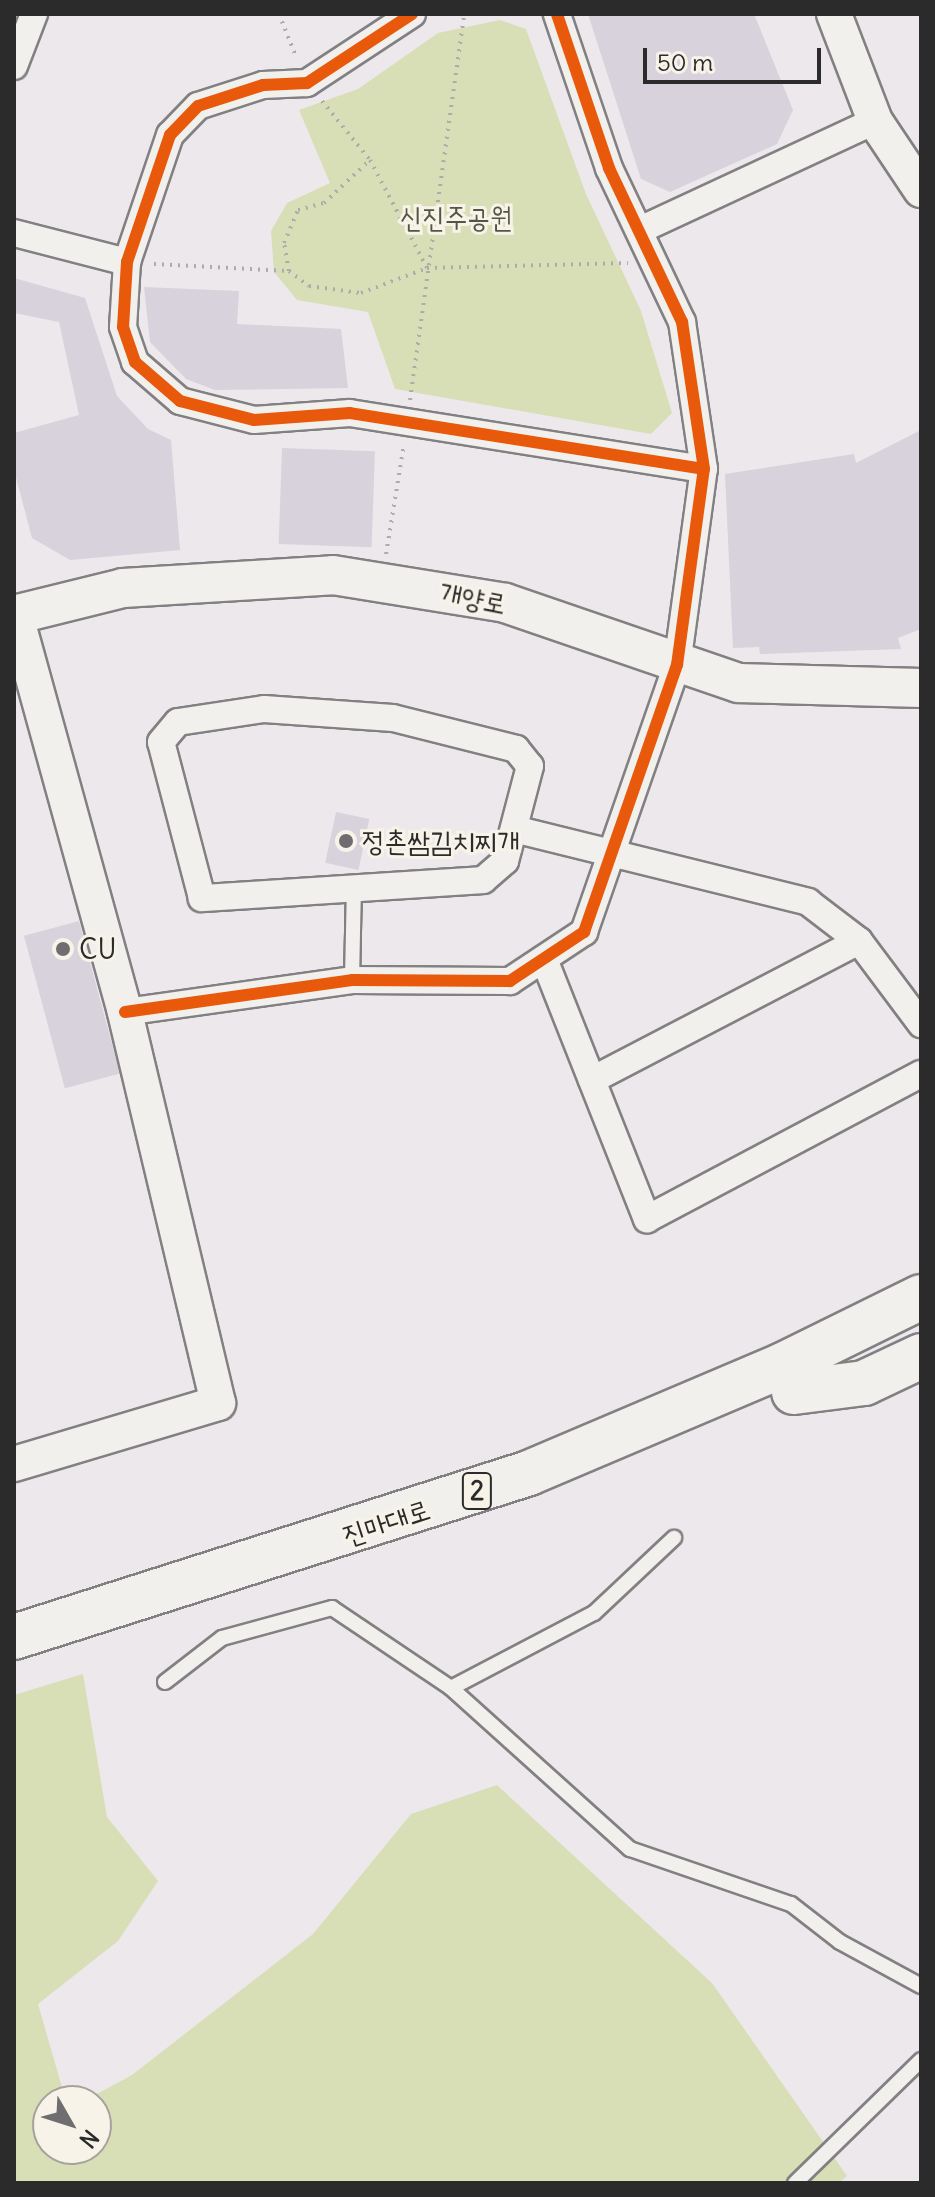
<!DOCTYPE html>
<html>
<head>
<meta charset="utf-8">
<style>
  body { margin:0 }
  #map { position:relative; width:935px; height:2197px; overflow:hidden; background:#ede8ec; font-family:Delius,"Poor Story",sans-serif }
  div>[style] { position:absolute }
  .green>* { inset:0; background:#d8dfb7 }
  .building>* { inset:0; background:#d7d2dc; transform-origin:0 0 }
  .path>* { height:4px; margin-top:-2px; transform-origin:0; background:repeating-linear-gradient(90deg,#adacab 0 2px,transparent 0 8px) }
  .roads { filter:drop-shadow(2px 0 #828082) drop-shadow(-2px 0 #828082) drop-shadow(0 2px #828082) drop-shadow(0 -2px #828082) }
  .service>* { height:14px; margin:-7px; padding:0 7px; transform-origin:7px; border-radius:7px; background:#f1f0ed }
  .minor>* { height:26px; margin:-13px; padding:0 13px; transform-origin:13px; border-radius:13px; background:#f1f0ed }
  .tertiary>* { height:34px; margin:-17px; padding:0 17px; transform-origin:17px; border-radius:17px; background:#f1f0ed }
  .secondary>* { height:38px; margin:-19px; padding:0 19px; transform-origin:19px; border-radius:19px; background:#f1f0ed }
  .trunk>* { height:44px; margin:-22px; padding:0 22px; transform-origin:22px; border-radius:22px; background:#f1f0ed }
  .cycleway>* { height:12px; margin:-6px; padding:0 6px; transform-origin:6px; border-radius:6px; background:#e8590c }
  .dots>* { width:22px; height:22px; translate:-50% -50%; box-sizing:border-box; border:4px solid #f7f3e8; border-radius:50% }
  span { translate:-50% -50%; white-space:nowrap; text-align:center; line-height:1.15; -webkit-text-stroke:6px #f7f3e8; paint-order:stroke }
  .shield-label span { padding:2px 6px; background:#f7f3e8; border:2px solid; border-radius:6px; -webkit-text-stroke-width:0 }
  .shield-label { font-size:26px; color:#2b2b2b; font-weight:700 }
  .park-label { font-size:28px; color:#525643 }
  .street-label { font-size:28px; color:#2b2b2b }
  .poi-label { font-size:28px; color:#2b2b2b }
  .left { translate:0 -50%; text-align:left }
  .frame { position:absolute; inset:0; border:16px solid #2b2b2b; pointer-events:none }
  .north { position:absolute; left:32px; top:2085px; width:80px; height:80px; box-sizing:border-box; background:#f7f3e8; border:2px solid #a5a39c; border-radius:50%; rotate:129deg; font-size:22px; font-weight:700; line-height:32px; text-align:center; color:#2b2b2b }
  .north::after { content:''; display:block; margin:auto; width:28px; height:36px; background:#6f6d6f; clip-path:polygon(50% 0,100% 100%,50% 72%,0 100%) }
  .scale { position:absolute; left:643px; top:48px; width:178px; height:36px; box-sizing:border-box; border:4px solid #2b2b2b; border-top:0; padding-left:10px; font-size:24px; line-height:28px; white-space:nowrap; color:#2b2b2b; -webkit-text-stroke:6px #f7f3e8; paint-order:stroke }
</style>
</head>
<body>
<div id="map">
  <div class="green">
    <div style="clip-path:polygon(500px 20px,526px 29px,586px 194px,641px 311px,672px 413px,651px 434px,395px 389px,368px 312px,297px 300px,274px 272px,271px 231px,287px 203px,330px 183px,299px 110px,358px 89px,438px 33px)"></div>
    <div style="clip-path:polygon(83px 1674px,107px 1817px,158px 1881px,118px 1941px,38px 2004px,66px 2101px,48px 2101px,48px 2149px,96px 2149px,96px 2101px,84px 2101px,132px 2075px,313px 1934px,411px 1814px,497px 1785px,712px 1983px,847px 2176px,839px 2183px,14px 2183px,14px 1695px)"></div>
  </div>
  <div class="building">
    <div style="clip-path:polygon(588px 14px,754px 14px,793px 110px,777px 144px,670px 192px,641px 179px)"></div>
    <div style="clip-path:polygon(14px 278px,85px 298px,117px 396px,148px 429px,171px 440px,180px 550px,70px 560px,32px 538px,14px 470px,14px 433px,79px 415px,59px 322px,14px 313px)"></div>
    <div style="clip-path:polygon(144px 287px,239px 291px,237px 324px,341px 329px,348px 388px,215px 390px,186px 379px,150px 342px)"></div>
    <div style="clip-path:polygon(921px 430px,921px 629px,898px 638px,901px 649px,760px 654px,759px 647px,733px 648px,725px 474px,854px 454px,856px 463px)"></div>
    <div style="left:282px;top:448px;width:93px;height:96px;rotate:2deg"></div>
    <div style="left:336px;top:812px;width:34px;height:52px;rotate:12deg"></div>
    <div style="left:79px;top:921px;width:158px;height:57px;rotate:75deg"></div>
  </div>
  <div class="path">
    <div style="left:279px;top:14px;width:48px;rotate:68.2deg"></div>
    <div style="left:322px;top:101px;width:76px;rotate:50.9deg"></div>
    <div style="left:370px;top:160px;width:122px;rotate:62.2deg"></div>
    <div style="left:427px;top:268px;width:201px;rotate:-1.4deg"></div>
    <div style="left:154px;top:264px;width:135px;rotate:3deg"></div>
    <div style="left:289px;top:271px;width:28px;rotate:-100deg"></div>
    <div style="left:284px;top:243px;width:36px;rotate:-67deg"></div>
    <div style="left:298px;top:210px;width:27px;rotate:-15deg"></div>
    <div style="left:324px;top:203px;width:63px;rotate:-43.1deg"></div>
    <div style="left:289px;top:271px;width:25px;rotate:37deg"></div>
    <div style="left:309px;top:286px;width:52px;rotate:7.7deg"></div>
    <div style="left:361px;top:293px;width:71px;rotate:-20.7deg"></div>
    <div style="left:410px;top:400px;width:390px;rotate:-82deg"></div>
    <div style="left:386px;top:554px;width:111px;rotate:-80.7deg"></div>
  </div>
  <div class="roads">
    <div class="service">
      <div style="left:352px;top:980px;width:92px;rotate:-88.8deg"></div>
      <div style="left:165px;top:1682px;width:72px;rotate:-37.7deg"></div>
      <div style="left:222px;top:1638px;width:114px;rotate:-15.3deg"></div>
      <div style="left:332px;top:1608px;width:143px;rotate:33.9deg"></div>
      <div style="left:451px;top:1688px;width:241px;rotate:42deg"></div>
      <div style="left:630px;top:1849px;width:170px;rotate:18.9deg"></div>
      <div style="left:791px;top:1904px;width:62px;rotate:37.8deg"></div>
      <div style="left:840px;top:1942px;width:92px;rotate:28.5deg"></div>
      <div style="left:451px;top:1688px;width:161px;rotate:-27.7deg"></div>
      <div style="left:594px;top:1613px;width:110px;rotate:-43.2deg"></div>
      <div style="left:795px;top:2183px;width:176px;rotate:-44.3deg"></div>
    </div>
    <div class="minor">
      <div style="left:412px;top:14px;width:126px;rotate:146.7deg"></div>
      <div style="left:307px;top:83px;width:44px;rotate:177.4deg"></div>
      <div style="left:263px;top:85px;width:68px;rotate:162.1deg"></div>
      <div style="left:198px;top:106px;width:40px;rotate:134deg"></div>
      <div style="left:170px;top:135px;width:134px;rotate:108.7deg"></div>
      <div style="left:127px;top:262px;width:65px;rotate:93.5deg"></div>
      <div style="left:123px;top:327px;width:37px;rotate:71deg"></div>
      <div style="left:135px;top:362px;width:60px;rotate:40.9deg"></div>
      <div style="left:180px;top:401px;width:76px;rotate:14.4deg"></div>
      <div style="left:254px;top:420px;width:96px;rotate:-4.2deg"></div>
      <div style="left:350px;top:413px;width:358px;rotate:9deg"></div>
      <div style="left:14px;top:66px;width:56px;rotate:-69deg"></div>
      <div style="left:642px;top:229px;width:257px;rotate:-24.9deg"></div>
      <div style="left:14px;top:233px;width:117px;rotate:14.4deg"></div>
      <div style="left:264px;top:709px;width:129px;rotate:4deg"></div>
      <div style="left:393px;top:718px;width:127px;rotate:14.1deg"></div>
      <div style="left:516px;top:749px;width:22px;rotate:51deg"></div>
      <div style="left:530px;top:766px;width:98px;rotate:104.7deg"></div>
      <div style="left:505px;top:861px;width:29px;rotate:139deg"></div>
      <div style="left:483px;top:880px;width:282px;rotate:176.3deg"></div>
      <div style="left:202px;top:898px;width:161px;rotate:-104.7deg"></div>
      <div style="left:161px;top:742px;width:26px;rotate:-50deg"></div>
      <div style="left:178px;top:722px;width:87px;rotate:-8.6deg"></div>
      <div style="left:518px;top:830px;width:299px;rotate:13.9deg"></div>
      <div style="left:808px;top:902px;width:64px;rotate:37.4deg"></div>
      <div style="left:859px;top:941px;width:104px;rotate:53.2deg"></div>
      <div style="left:544px;top:959px;width:280px;rotate:68.4deg"></div>
      <div style="left:647px;top:1219px;width:310px;rotate:-27.9deg"></div>
      <div style="left:125px;top:1012px;width:229px;rotate:-8deg"></div>
      <div style="left:352px;top:980px;width:158px;rotate:0.4deg"></div>
      <div style="left:510px;top:981px;width:89px;rotate:-33.5deg"></div>
      <div style="left:584px;top:932px;width:283px;rotate:-70.8deg"></div>
      <div style="left:677px;top:665px;width:198px;rotate:-82.2deg"></div>
      <div style="left:704px;top:469px;width:149px;rotate:-98.5deg"></div>
      <div style="left:682px;top:322px;width:170px;rotate:-115.4deg"></div>
      <div style="left:609px;top:168px;width:163px;rotate:-108.7deg"></div>
      <div style="left:592px;top:1080px;width:301px;rotate:-27.5deg"></div>
    </div>
    <div class="tertiary">
      <div style="left:834px;top:14px;width:115px;rotate:69deg"></div>
      <div style="left:875px;top:121px;width:83px;rotate:56.3deg"></div>
      <div style="left:14px;top:1464px;width:213px;rotate:-16.6deg"></div>
      <div style="left:218px;top:1403px;width:402px;rotate:-103.4deg"></div>
      <div style="left:125px;top:1012px;width:412px;rotate:-105.4deg"></div>
    </div>
    <div class="secondary">
      <div style="left:14px;top:615px;width:112px;rotate:-13.9deg"></div>
      <div style="left:123px;top:588px;width:210px;rotate:-3.5deg"></div>
      <div style="left:333px;top:575px;width:174px;rotate:9.2deg"></div>
      <div style="left:505px;top:603px;width:247px;rotate:18.9deg"></div>
      <div style="left:739px;top:683px;width:182px;rotate:1.6deg"></div>
    </div>
    <div class="trunk">
      <div style="left:794px;top:1392px;width:71px;rotate:-7.3deg"></div>
      <div style="left:864px;top:1383px;width:63px;rotate:-25.3deg"></div>
      <div style="left:14px;top:1637px;width:540px;rotate:-17.66deg"></div>
      <div style="left:529px;top:1473px;width:276px;rotate:-23deg"></div>
      <div style="left:783px;top:1365px;width:154px;rotate:-26.2deg"></div>
    </div>
  </div>
  <div class="cycleway">
    <div style="left:412px;top:14px;width:126px;rotate:146.7deg"></div>
    <div style="left:307px;top:83px;width:44px;rotate:177.4deg"></div>
    <div style="left:263px;top:85px;width:68px;rotate:162.1deg"></div>
    <div style="left:198px;top:106px;width:40px;rotate:134deg"></div>
    <div style="left:170px;top:135px;width:134px;rotate:108.7deg"></div>
    <div style="left:127px;top:262px;width:65px;rotate:93.5deg"></div>
    <div style="left:123px;top:327px;width:37px;rotate:71deg"></div>
    <div style="left:135px;top:362px;width:60px;rotate:40.9deg"></div>
    <div style="left:180px;top:401px;width:76px;rotate:14.4deg"></div>
    <div style="left:254px;top:420px;width:96px;rotate:-4.2deg"></div>
    <div style="left:350px;top:413px;width:358px;rotate:9deg"></div>
    <div style="left:125px;top:1012px;width:229px;rotate:-8deg"></div>
    <div style="left:352px;top:980px;width:158px;rotate:0.4deg"></div>
    <div style="left:510px;top:981px;width:89px;rotate:-33.5deg"></div>
    <div style="left:584px;top:932px;width:283px;rotate:-70.8deg"></div>
    <div style="left:677px;top:665px;width:198px;rotate:-82.2deg"></div>
    <div style="left:704px;top:469px;width:149px;rotate:-98.5deg"></div>
    <div style="left:682px;top:322px;width:170px;rotate:-115.4deg"></div>
    <div style="left:609px;top:168px;width:163px;rotate:-108.7deg"></div>
  </div>
  <div class="dots">
    <div style="left:346px;top:841px;background:#6f6d6f"></div>
    <div style="left:63px;top:949px;background:#6f6d6f"></div>
  </div>
  <div class="shield-label">
    <span style="left:477px;top:1491px">2</span>
  </div>
  <div class="park-label">
    <span style="left:456px;top:217px">신진주공원</span>
  </div>
  <div class="street-label">
    <span style="left:473px;top:598px;rotate:11deg">개양로</span>
    <span style="left:386px;top:1522px;rotate:-18deg">진마대로</span>
  </div>
  <div class="poi-label">
    <span class="left" style="left:362px;top:841px">정촌쌈김치찌개</span>
    <span class="left" style="left:79px;top:949px">CU</span>
  </div>
  <div class="frame"></div>
  <div class="north">N</div>
  <div class="scale">50 m</div>
</div>
</body>
</html>
